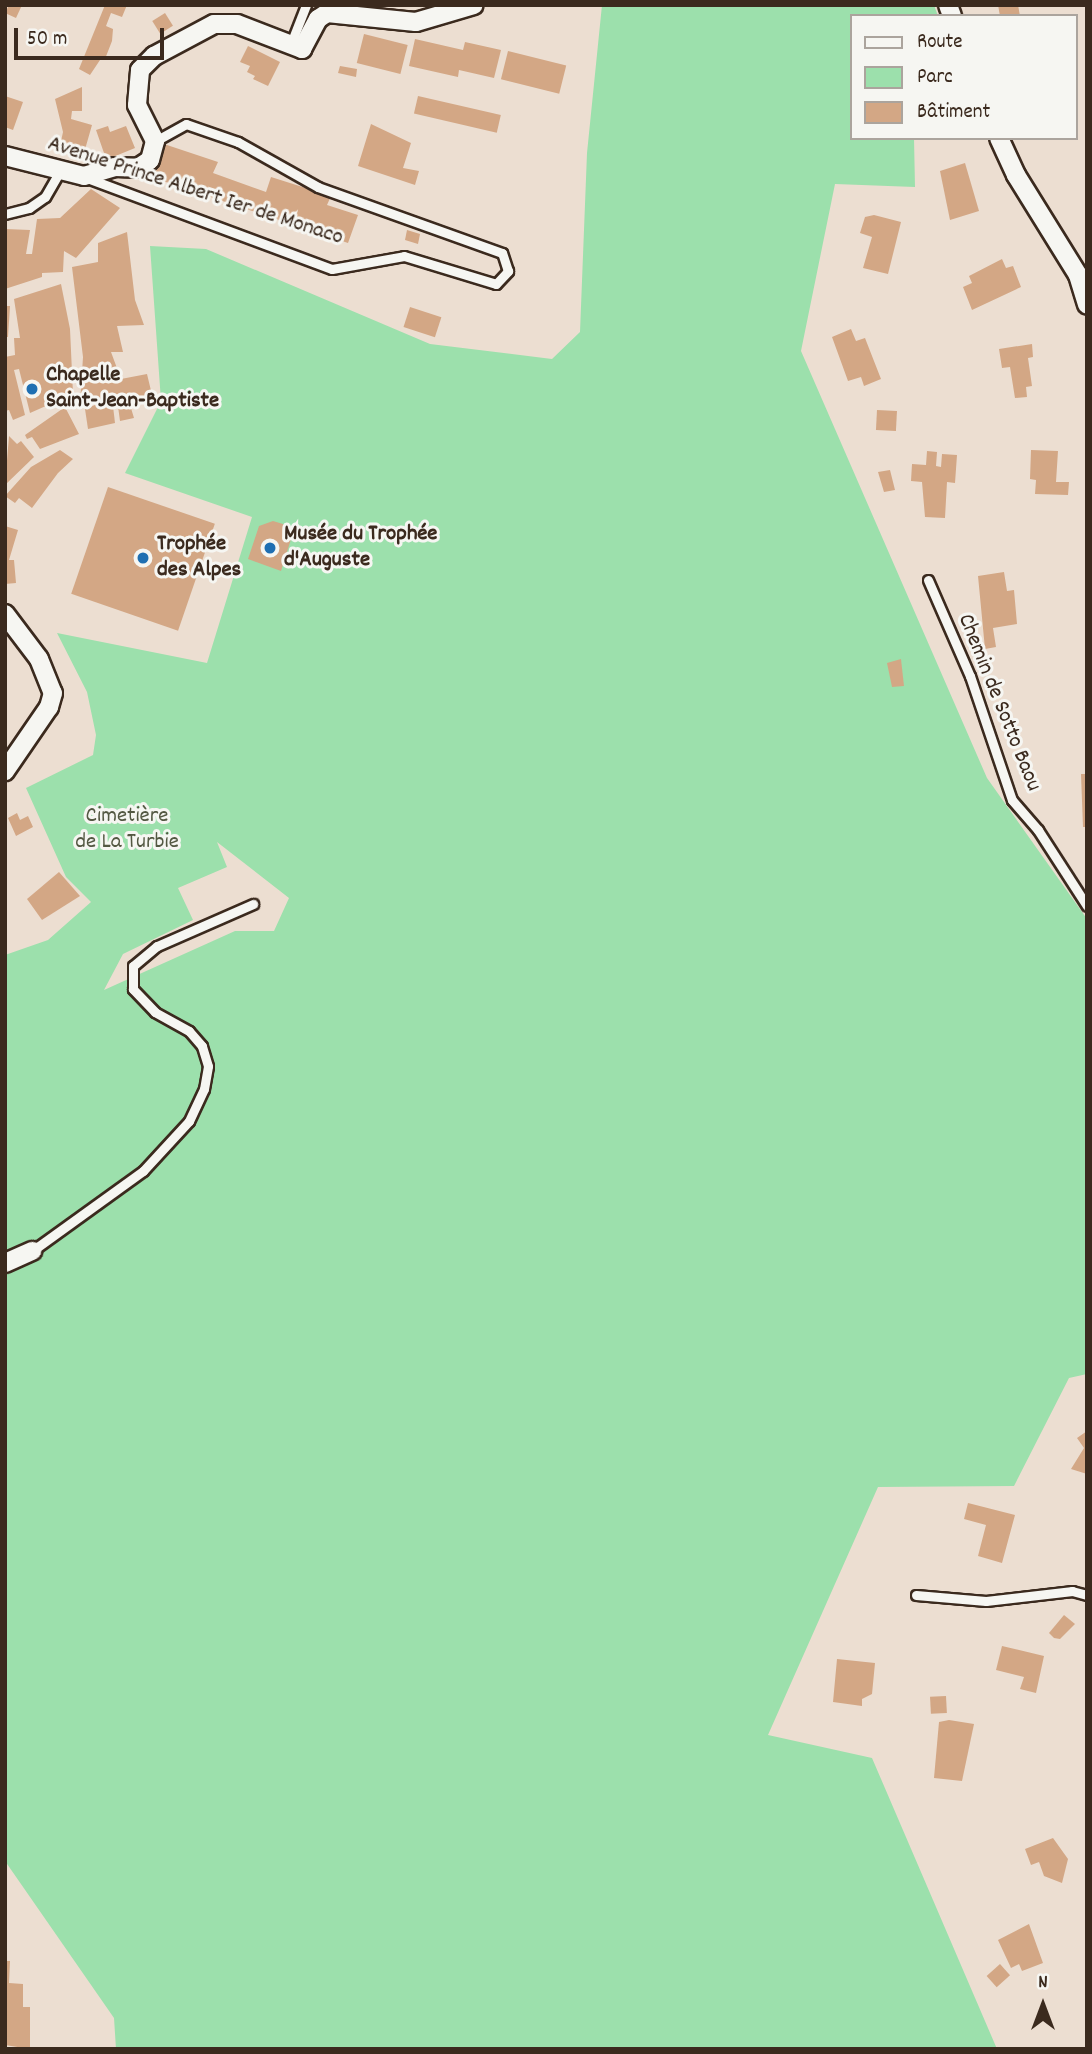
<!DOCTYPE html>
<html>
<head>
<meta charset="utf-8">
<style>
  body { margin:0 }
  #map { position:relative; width:1092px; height:2054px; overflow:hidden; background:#ecded1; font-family:Dekko,sans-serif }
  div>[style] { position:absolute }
  .green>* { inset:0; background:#9ce0ac }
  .building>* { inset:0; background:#d3a785; transform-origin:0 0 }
  .roads { filter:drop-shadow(2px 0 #3b2a1e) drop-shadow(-2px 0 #3b2a1e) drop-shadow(0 2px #3b2a1e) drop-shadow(0 -2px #3b2a1e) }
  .service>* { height:9px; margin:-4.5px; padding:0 4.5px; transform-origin:4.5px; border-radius:4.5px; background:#f6f6f2 }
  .minor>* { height:18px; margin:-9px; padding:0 9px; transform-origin:9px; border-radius:9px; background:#f6f6f2 }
  .dots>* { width:19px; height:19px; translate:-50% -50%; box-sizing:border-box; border:4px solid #f6f6f2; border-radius:50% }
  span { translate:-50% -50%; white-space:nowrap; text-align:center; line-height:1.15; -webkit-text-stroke:6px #f6f6f2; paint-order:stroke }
  .street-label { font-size:23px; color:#3b2a1e }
  .poi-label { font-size:23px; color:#3b2a1e; font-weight:700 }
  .left { translate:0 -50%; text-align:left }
  .park-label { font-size:23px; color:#535842 }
  .frame { position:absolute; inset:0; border:7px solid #3b2a1e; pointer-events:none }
  .legend { position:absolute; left:850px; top:14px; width:228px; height:126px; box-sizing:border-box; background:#f6f6f2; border:2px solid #aba49d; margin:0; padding:9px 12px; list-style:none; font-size:21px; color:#3b2a1e }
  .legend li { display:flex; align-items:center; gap:14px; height:35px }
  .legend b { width:35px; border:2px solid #aba49d }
  .north { position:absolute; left:1008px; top:1970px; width:70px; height:70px; -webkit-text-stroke:5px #f6f6f2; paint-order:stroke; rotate:0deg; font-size:19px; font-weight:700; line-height:28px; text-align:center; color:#3b2a1e }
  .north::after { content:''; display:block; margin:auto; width:24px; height:32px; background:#3b2a1e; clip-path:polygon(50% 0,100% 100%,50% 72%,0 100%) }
  .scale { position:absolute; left:14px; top:28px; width:150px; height:32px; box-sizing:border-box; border:4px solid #3b2a1e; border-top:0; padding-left:9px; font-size:21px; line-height:24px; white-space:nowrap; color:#3b2a1e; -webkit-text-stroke:5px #f6f6f2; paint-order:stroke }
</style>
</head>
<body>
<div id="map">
  <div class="green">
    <div style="clip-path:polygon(evenodd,602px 5px,934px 5px,938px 16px,852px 16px,852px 138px,914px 138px,915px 187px,835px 184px,801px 351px,987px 778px,1087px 919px,1087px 1374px,1069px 1378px,1014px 1486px,878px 1487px,768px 1735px,872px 1758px,997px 2049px,116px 2049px,114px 2018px,5px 1861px,5px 955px,48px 940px,91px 902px,66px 877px,26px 788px,93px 755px,96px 735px,87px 692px,57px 633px,207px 663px,252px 517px,125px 473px,161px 401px,150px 246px,206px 249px,430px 344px,552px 359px,580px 332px,587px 153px,602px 5px,217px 842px,289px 898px,274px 931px,235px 931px,104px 990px,123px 954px,193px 920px,178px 888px,227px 867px,217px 842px)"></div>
  </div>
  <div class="building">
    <div style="clip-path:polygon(9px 5px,22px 5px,16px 18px,5px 13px)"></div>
    <div style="clip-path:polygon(105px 5px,127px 5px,122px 17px,111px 13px,106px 26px,113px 29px,112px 41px,105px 59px,102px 57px,90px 75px,79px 69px)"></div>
    <div style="clip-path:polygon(998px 5px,1018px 5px,1020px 16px,1000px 16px)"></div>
    <div style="left:165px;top:13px;width:15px;height:15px;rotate:58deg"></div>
    <div style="left:364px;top:34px;width:45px;height:30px;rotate:14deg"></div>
    <div style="clip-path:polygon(415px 39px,463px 50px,465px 42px,501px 50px,494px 78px,459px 70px,458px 77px,409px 66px)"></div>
    <div style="clip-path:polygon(248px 46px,280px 62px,268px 86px,253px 79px,255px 76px,247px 72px,250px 66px,240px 62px)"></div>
    <div style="left:508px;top:51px;width:60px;height:29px;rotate:14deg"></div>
    <div style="clip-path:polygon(340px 66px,357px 69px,356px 77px,338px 73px)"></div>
    <div style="clip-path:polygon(82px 87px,82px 111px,72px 111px,71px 119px,92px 125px,84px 153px,60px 146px,63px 132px,55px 99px)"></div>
    <div style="clip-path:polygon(5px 96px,23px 102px,13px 130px,5px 127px)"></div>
    <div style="left:418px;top:96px;width:85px;height:18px;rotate:13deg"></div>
    <div style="clip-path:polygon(371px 124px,411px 143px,403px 168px,419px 171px,415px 185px,358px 166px)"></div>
    <div style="clip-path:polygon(108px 126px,110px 132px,126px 126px,135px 148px,113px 157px,104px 153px,96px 130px)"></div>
    <div style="clip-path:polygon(164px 144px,218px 162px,213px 173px,266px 192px,271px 177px,331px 196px,327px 205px,358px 215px,348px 243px,151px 177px)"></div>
    <div style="clip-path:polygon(965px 163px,979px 211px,950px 220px,940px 171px)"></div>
    <div style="clip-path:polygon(91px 189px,120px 208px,76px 258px,64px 251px,63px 272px,42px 273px,42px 277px,5px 289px,5px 229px,30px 230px,26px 254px,32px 254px,37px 219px,60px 218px)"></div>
    <div style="clip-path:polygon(874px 215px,901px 222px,888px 274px,863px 268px,872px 237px,860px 233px,865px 217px)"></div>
    <div style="clip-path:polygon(407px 230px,420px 234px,418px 244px,405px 240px)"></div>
    <div style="clip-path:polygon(127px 232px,135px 300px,144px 325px,117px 326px,123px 352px,111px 352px,121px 379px,147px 374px,153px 399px,135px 402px,133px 394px,127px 395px,134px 418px,120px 421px,117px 399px,80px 403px,83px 357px,72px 267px,98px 262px,98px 243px)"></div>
    <div style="clip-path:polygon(1002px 259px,1006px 268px,1013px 266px,1021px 287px,972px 310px,963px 287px,972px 283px,969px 276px)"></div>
    <div style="clip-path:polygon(61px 284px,70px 329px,73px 394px,30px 413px,19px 369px,14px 370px,25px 415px,13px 420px,9px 410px,5px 411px,5px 357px,15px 355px,14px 338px,20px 338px,14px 299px)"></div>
    <div style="clip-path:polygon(5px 306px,10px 306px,8px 337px,5px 337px)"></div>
    <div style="left:410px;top:307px;width:33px;height:21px;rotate:18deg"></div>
    <div style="clip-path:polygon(851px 329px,856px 341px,865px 338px,881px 379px,864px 386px,861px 377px,848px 381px,832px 337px)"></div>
    <div style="clip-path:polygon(1032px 344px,1033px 357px,1028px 358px,1032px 386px,1026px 387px,1027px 397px,1015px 398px,1010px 367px,1002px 368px,999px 349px)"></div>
    <div style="clip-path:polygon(95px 405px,113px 406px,115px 423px,88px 429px,85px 409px)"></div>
    <div style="clip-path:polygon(65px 407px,79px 434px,40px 449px,32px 437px,27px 439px,25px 435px)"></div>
    <div style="left:877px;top:410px;width:20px;height:20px;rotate:3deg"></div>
    <div style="clip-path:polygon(9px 436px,17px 444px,21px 441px,34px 457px,5px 485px)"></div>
    <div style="clip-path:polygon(60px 450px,73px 459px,58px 473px,32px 508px,19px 498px,15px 503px,5px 496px,31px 467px)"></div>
    <div style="clip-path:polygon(1031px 450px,1058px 451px,1056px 482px,1069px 482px,1068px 495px,1035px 494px,1036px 480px,1030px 479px)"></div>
    <div style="clip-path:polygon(927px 451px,937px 452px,936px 466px,941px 467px,942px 454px,957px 455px,955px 483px,947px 482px,945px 518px,925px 517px,922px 482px,911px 481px,912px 464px,926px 465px)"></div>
    <div style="clip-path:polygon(890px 470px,895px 490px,884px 492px,878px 472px)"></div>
    <div style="left:108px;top:487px;width:113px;height:113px;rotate:19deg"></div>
    <div style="clip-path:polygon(273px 521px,283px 524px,292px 536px,281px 571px,248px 559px,259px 526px)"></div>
    <div style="clip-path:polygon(5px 526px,18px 530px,9px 560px,14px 560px,16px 583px,5px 584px)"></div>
    <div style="clip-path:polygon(1004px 572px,1007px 591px,1014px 590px,1017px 624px,993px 628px,996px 647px,985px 649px,978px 576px)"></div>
    <div style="clip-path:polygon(901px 659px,904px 686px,892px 687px,887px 663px)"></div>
    <div style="clip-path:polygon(1081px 774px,1087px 774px,1087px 827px,1083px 827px)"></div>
    <div style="clip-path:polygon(17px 813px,20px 820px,28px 816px,33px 827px,16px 836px,8px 818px)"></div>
    <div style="clip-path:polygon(59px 872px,80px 896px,42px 920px,27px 899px)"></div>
    <div style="clip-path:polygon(1087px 1431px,1087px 1474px,1071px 1469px,1084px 1448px,1077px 1438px)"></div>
    <div style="clip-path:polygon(968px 1503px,1015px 1515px,1002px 1563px,978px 1556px,986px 1525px,964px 1519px)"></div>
    <div style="clip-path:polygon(1064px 1615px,1075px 1624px,1060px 1639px,1054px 1638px,1049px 1633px)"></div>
    <div style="clip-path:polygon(1002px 1646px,1044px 1656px,1036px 1693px,1020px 1689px,1024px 1677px,996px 1670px)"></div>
    <div style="clip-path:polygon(837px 1659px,875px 1663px,872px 1694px,862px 1699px,862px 1706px,833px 1702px)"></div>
    <div style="left:946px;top:1696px;width:17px;height:16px;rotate:87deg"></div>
    <div style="clip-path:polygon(949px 1720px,974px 1724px,962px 1781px,934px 1778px,939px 1722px)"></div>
    <div style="clip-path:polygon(1053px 1838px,1068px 1859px,1062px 1883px,1044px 1876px,1039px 1862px,1031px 1865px,1025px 1849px)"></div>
    <div style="clip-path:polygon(1029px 1924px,1043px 1963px,1022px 1971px,1019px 1964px,1011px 1968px,998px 1940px)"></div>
    <div style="clip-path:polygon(5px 1961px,10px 1961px,9px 1983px,23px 1984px,23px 2007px,30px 2007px,30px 2049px,5px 2045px)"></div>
    <div style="left:1000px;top:1964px;width:15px;height:18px;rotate:48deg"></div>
  </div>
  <div class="roads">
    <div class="service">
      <div style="left:290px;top:46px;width:44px;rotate:-68.7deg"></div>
      <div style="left:87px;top:178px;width:261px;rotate:20.4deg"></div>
      <div style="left:332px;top:269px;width:73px;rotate:-10.2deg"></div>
      <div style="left:404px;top:256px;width:96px;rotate:16.9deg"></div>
      <div style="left:496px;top:284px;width:18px;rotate:-47deg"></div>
      <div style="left:508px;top:271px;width:19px;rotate:-108deg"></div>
      <div style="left:502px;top:253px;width:195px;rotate:-160.3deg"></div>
      <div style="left:318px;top:187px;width:92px;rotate:-150.6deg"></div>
      <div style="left:238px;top:142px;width:55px;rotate:-160.9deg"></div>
      <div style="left:186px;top:124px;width:35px;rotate:151deg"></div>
      <div style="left:5px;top:214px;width:25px;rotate:-14deg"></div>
      <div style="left:29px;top:208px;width:19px;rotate:-35deg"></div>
      <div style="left:45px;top:197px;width:28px;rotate:-60deg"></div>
      <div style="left:928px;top:580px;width:105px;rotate:66.4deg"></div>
      <div style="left:970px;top:676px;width:131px;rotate:71.3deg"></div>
      <div style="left:1012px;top:800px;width:40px;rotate:49deg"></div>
      <div style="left:1038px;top:830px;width:90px;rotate:57.2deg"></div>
      <div style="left:32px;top:1251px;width:137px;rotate:-35.8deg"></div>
      <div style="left:143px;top:1171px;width:68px;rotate:-47.4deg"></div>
      <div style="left:189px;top:1121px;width:35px;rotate:-65deg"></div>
      <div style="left:204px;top:1089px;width:23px;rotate:-80deg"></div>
      <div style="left:208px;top:1066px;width:21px;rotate:-107deg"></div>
      <div style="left:202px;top:1046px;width:20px;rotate:-131deg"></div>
      <div style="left:189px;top:1031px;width:39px;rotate:-151deg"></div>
      <div style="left:155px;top:1012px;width:32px;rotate:-134deg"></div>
      <div style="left:133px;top:989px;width:23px;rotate:-90deg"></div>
      <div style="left:133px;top:966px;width:31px;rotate:-40deg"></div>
      <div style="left:157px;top:946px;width:105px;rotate:-23.6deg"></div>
      <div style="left:916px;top:1595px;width:70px;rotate:4.9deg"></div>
      <div style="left:986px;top:1601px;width:87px;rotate:-6.6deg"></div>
      <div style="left:1072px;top:1591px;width:16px;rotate:15deg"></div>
    </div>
    <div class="minor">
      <div style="left:948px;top:5px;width:12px;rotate:70deg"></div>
      <div style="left:999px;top:138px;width:41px;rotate:65.3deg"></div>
      <div style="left:1016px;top:175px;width:118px;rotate:58.2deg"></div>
      <div style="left:1078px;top:275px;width:31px;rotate:73deg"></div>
      <div style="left:5px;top:156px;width:81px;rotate:14.2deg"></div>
      <div style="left:84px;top:176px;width:32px;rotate:-16deg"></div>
      <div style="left:115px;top:167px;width:23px;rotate:2deg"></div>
      <div style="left:138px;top:168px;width:14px;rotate:-34deg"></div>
      <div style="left:150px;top:160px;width:20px;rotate:-75deg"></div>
      <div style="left:155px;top:141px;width:40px;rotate:-116.6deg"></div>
      <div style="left:137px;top:105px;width:35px;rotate:-85deg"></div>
      <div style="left:140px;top:70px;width:20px;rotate:-45deg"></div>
      <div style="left:154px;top:56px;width:68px;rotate:-28.1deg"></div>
      <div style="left:214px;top:24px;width:23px"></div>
      <div style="left:237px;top:24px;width:70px;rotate:21deg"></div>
      <div style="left:302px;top:49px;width:34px;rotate:-62deg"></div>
      <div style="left:318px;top:19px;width:11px;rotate:-34deg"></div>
      <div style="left:327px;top:13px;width:89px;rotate:5.8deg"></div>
      <div style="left:416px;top:22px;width:60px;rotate:-16.3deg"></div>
      <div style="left:5px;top:614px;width:56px;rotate:52.9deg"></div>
      <div style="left:39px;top:659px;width:37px;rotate:68deg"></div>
      <div style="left:53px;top:693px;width:15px;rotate:106deg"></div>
      <div style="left:49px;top:707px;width:78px;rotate:124.5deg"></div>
      <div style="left:5px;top:1263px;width:30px;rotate:-24deg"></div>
    </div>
  </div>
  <div class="dots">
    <div style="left:32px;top:389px;background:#1f6fb2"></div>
    <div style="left:270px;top:548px;background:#1f6fb2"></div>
    <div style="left:143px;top:558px;background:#1f6fb2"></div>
  </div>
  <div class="street-label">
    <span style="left:195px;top:192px;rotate:18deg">Avenue Prince Albert Ier de Monaco</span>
    <span style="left:998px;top:703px;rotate:68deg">Chemin de Sotto Baou</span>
  </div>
  <div class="poi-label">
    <span class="left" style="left:46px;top:389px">Chapelle<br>Saint-Jean-Baptiste</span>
    <span class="left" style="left:284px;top:548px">Musée du Trophée<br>d'Auguste</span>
    <span class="left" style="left:157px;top:558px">Trophée<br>des Alpes</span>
  </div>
  <div class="park-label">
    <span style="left:127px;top:830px">Cimetière<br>de La Turbie</span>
  </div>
  <div class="frame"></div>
  <ul class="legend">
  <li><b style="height:9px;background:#f6f6f2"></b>Route</li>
  <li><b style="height:19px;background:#9ce0ac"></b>Parc</li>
  <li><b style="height:19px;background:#d3a785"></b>Bâtiment</li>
  </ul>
  <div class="north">N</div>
  <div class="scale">50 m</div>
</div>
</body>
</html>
